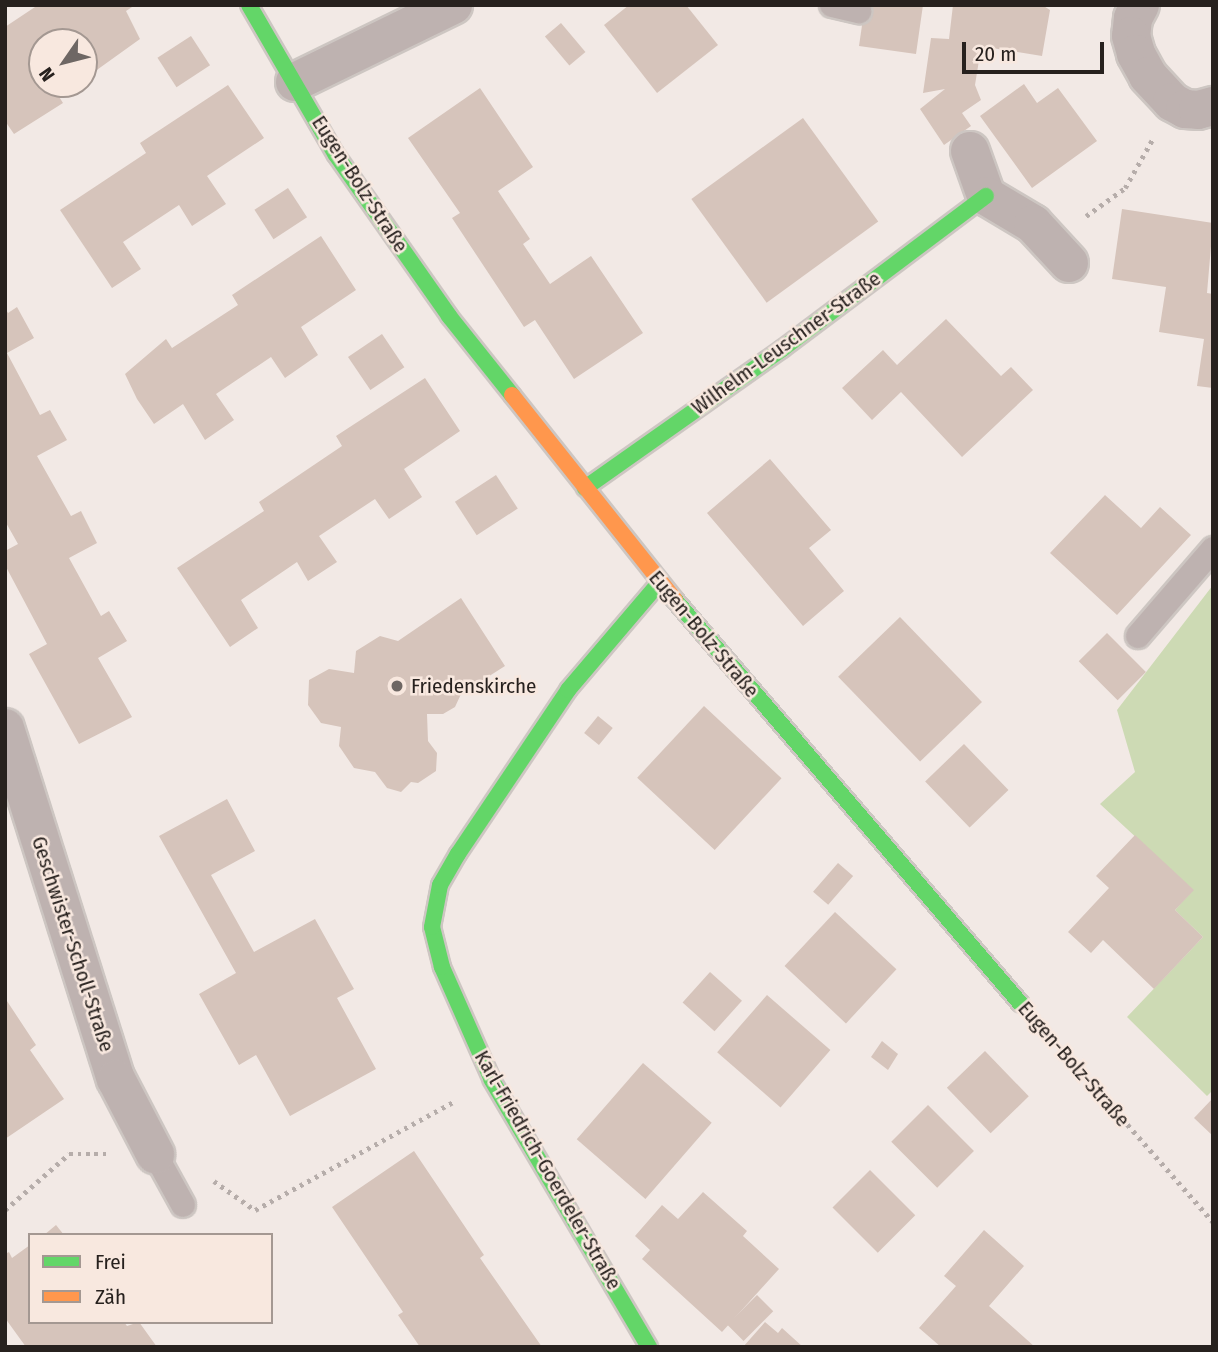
<!DOCTYPE html>
<html>
<head>
<meta charset="utf-8">
<style>
  body { margin:0 }
  #map { position:relative; width:1218px; height:1352px; overflow:hidden; background:#f2e9e5; font-family:"Fira Sans Condensed",sans-serif }
  div>[style] { position:absolute }
  .green>* { inset:0; background:#cddab4 }
  .building>* { inset:0; background:#d6c4bb; transform-origin:0 0 }
  .path>* { height:4.5px; margin-top:-2.25px; transform-origin:0; background:repeating-linear-gradient(90deg,#b6adaa 0 3.5px,transparent 0 8.5px) }
  .roads { filter:drop-shadow(2px 0 #cdc6c2) drop-shadow(-2px 0 #cdc6c2) drop-shadow(0 2px #cdc6c2) drop-shadow(0 -2px #cdc6c2) }
  .lane>* { height:24px; margin:-12px; padding:0 12px; transform-origin:12px; border-radius:12px; background:#beb2b0 }
  .street>* { height:38px; margin:-19px; padding:0 19px; transform-origin:19px; border-radius:19px; background:#beb2b0 }
  .fast>* { height:16px; margin:-8px; padding:0 8px; transform-origin:8px; border-radius:8px; background:#63d668 }
  .slow>* { height:16px; margin:-8px; padding:0 8px; transform-origin:8px; border-radius:8px; background:#ff974d }
  .dots>* { width:19px; height:19px; translate:-50% -50%; box-sizing:border-box; border:4px solid #f8e8df; border-radius:50% }
  span { translate:-50% -50%; white-space:nowrap; text-align:center; line-height:1.15; -webkit-text-stroke:5px #f8e8df; paint-order:stroke }
  .street-label { font-size:21px; color:#27211e }
  .poi-label { font-size:21px; color:#27211e }
  .left { translate:0 -50%; text-align:left }
  .frame { position:absolute; inset:0; border:7px solid #27211e; pointer-events:none }
  .legend { position:absolute; left:28px; top:1233px; width:245px; height:91px; box-sizing:border-box; background:#f8e8df; border:2px solid #a49892; margin:0; padding:9px 12px; list-style:none; font-size:21px; color:#27211e }
  .legend li { display:flex; align-items:center; gap:14px; height:35px }
  .legend b { width:35px; border:2px solid #a49892 }
  .north { position:absolute; left:28px; top:28px; width:70px; height:70px; box-sizing:border-box; background:#f8e8df; border:2px solid #a49892; border-radius:50%; rotate:235deg; font-size:19px; font-weight:700; line-height:28px; text-align:center; color:#27211e }
  .north::after { content:''; display:block; margin:auto; width:24px; height:32px; background:#6e6764; clip-path:polygon(50% 0,100% 100%,50% 72%,0 100%) }
  .scale { position:absolute; left:962px; top:42px; width:142px; height:32px; box-sizing:border-box; border:4px solid #27211e; border-top:0; padding-left:9px; font-size:21px; line-height:24px; white-space:nowrap; color:#27211e; -webkit-text-stroke:5px #f8e8df; paint-order:stroke }
</style>
</head>
<body>
<div id="map">
  <div class="green">
    <div style="clip-path:polygon(1213px 585px,1213px 1090px,1207px 1096px,1127px 1017px,1203px 937px,1175px 910px,1193px 890px,1100px 804px,1135px 772px,1117px 710px)"></div>
  </div>
  <div class="building">
    <div style="clip-path:polygon(38px 5px,135px 5px,126px 11px,140px 39px,94px 72px,84px 57px,84px 42px,42px 42px,42px 84px,51px 84px,63px 103px,14px 134px,5px 121px,5px 27px)"></div>
    <div style="clip-path:polygon(629px 5px,686px 5px,718px 45px,657px 93px,604px 25px)"></div>
    <div style="clip-path:polygon(865px 5px,923px 5px,916px 54px,859px 46px)"></div>
    <div style="clip-path:polygon(953px 5px,1042px 5px,1050px 10px,1042px 56px,992px 48px,991px 56px,980px 54px,975px 85px,981px 100px,962px 113px,971px 126px,944px 145px,920px 109px,945px 89px,923px 93px,931px 38px,949px 39px)"></div>
    <div style="left:561px;top:23px;width:38px;height:21px;rotate:50deg"></div>
    <div style="left:191px;top:36px;width:35px;height:40px;rotate:57deg"></div>
    <div style="clip-path:polygon(1024px 84px,1037px 103px,1058px 88px,1097px 141px,1032px 188px,980px 116px)"></div>
    <div style="clip-path:polygon(228px 85px,264px 138px,207px 176px,226px 204px,192px 226px,179px 205px,123px 242px,141px 269px,112px 288px,60px 210px,146px 153px,140px 143px)"></div>
    <div style="clip-path:polygon(480px 88px,533px 167px,498px 191px,530px 239px,523px 244px,550px 284px,591px 256px,643px 333px,574px 379px,535px 320px,524px 327px,452px 218px,460px 213px,408px 138px)"></div>
    <div style="left:803px;top:118px;width:128px;height:138px;rotate:54deg"></div>
    <div style="left:288px;top:188px;width:35px;height:40px;rotate:57deg"></div>
    <div style="clip-path:polygon(1122px 209px,1213px 223px,1207px 293px,1213px 294px,1213px 388px,1197px 386px,1204px 339px,1159px 332px,1166px 287px,1112px 279px)"></div>
    <div style="clip-path:polygon(321px 236px,356px 290px,301px 327px,318px 355px,285px 378px,271px 357px,216px 394px,234px 420px,205px 440px,183px 404px,154px 424px,137px 399px,125px 374px,166px 339px,172px 348px,238px 305px,232px 295px)"></div>
    <div style="clip-path:polygon(17px 307px,34px 338px,7px 353px,40px 415px,50px 410px,67px 440px,37px 456px,71px 516px,81px 511px,97px 543px,69px 558px,101px 616px,109px 611px,127px 641px,98px 658px,132px 717px,79px 744px,29px 654px,47px 644px,5px 565px,5px 551px,18px 544px,5px 521px,5px 308px,8px 313px)"></div>
    <div style="clip-path:polygon(946px 319px,1001px 376px,1011px 367px,1033px 390px,962px 457px,901px 392px,872px 420px,842px 388px,883px 350px,897px 365px)"></div>
    <div style="left:382px;top:334px;width:40px;height:41px;rotate:56deg"></div>
    <div style="clip-path:polygon(425px 378px,460px 431px,404px 469px,422px 497px,389px 519px,375px 499px,319px 536px,337px 562px,308px 581px,297px 562px,241px 600px,258px 628px,230px 647px,177px 568px,264px 511px,259px 502px,342px 446px,336px 436px)"></div>
    <div style="clip-path:polygon(770px 459px,831px 530px,809px 548px,844px 591px,803px 626px,707px 513px)"></div>
    <div style="left:496px;top:475px;width:40px;height:49px;rotate:57deg"></div>
    <div style="clip-path:polygon(1105px 495px,1141px 528px,1160px 507px,1191px 535px,1117px 615px,1050px 553px)"></div>
    <div style="clip-path:polygon(461px 598px,505px 666px,461px 694px,455px 707px,443px 714px,427px 714px,428px 741px,437px 753px,436px 771px,418px 783px,411px 782px,401px 792px,387px 788px,375px 772px,354px 768px,339px 746px,341px 727px,321px 723px,308px 705px,309px 680px,329px 669px,354px 673px,356px 651px,380px 636px,398px 641px)"></div>
    <div style="left:900px;top:617px;width:118px;height:86px;rotate:46deg"></div>
    <div style="left:1107px;top:633px;width:55px;height:40px;rotate:45deg"></div>
    <div style="left:704px;top:706px;width:106px;height:98px;rotate:43deg"></div>
    <div style="left:598px;top:716px;width:19px;height:22px;rotate:39deg"></div>
    <div style="left:964px;top:744px;width:64px;height:54px;rotate:46deg"></div>
    <div style="clip-path:polygon(227px 799px,255px 851px,211px 875px,254px 952px,315px 919px,354px 989px,337px 998px,376px 1069px,290px 1116px,256px 1055px,239px 1065px,199px 994px,236px 973px,159px 836px)"></div>
    <div style="clip-path:polygon(1135px 835px,1194px 890px,1175px 910px,1203px 937px,1154px 989px,1103px 940px,1091px 953px,1068px 932px,1109px 888px,1096px 876px)"></div>
    <div style="left:838px;top:863px;width:20px;height:38px;rotate:41deg"></div>
    <div style="left:835px;top:912px;width:84px;height:74px;rotate:43deg"></div>
    <div style="left:710px;top:972px;width:43px;height:41px;rotate:42deg"></div>
    <div style="left:767px;top:995px;width:84px;height:76px;rotate:41deg"></div>
    <div style="clip-path:polygon(5px 998px,36px 1045px,30px 1050px,64px 1099px,5px 1139px)"></div>
    <div style="clip-path:polygon(882px 1041px,898px 1054px,888px 1070px,871px 1057px)"></div>
    <div style="left:985px;top:1051px;width:63px;height:53px;rotate:46deg"></div>
    <div style="left:643px;top:1063px;width:91px;height:101px;rotate:41deg"></div>
    <div style="clip-path:polygon(1213px 1098px,1213px 1136px,1194px 1118px)"></div>
    <div style="left:928px;top:1105px;width:65px;height:52px;rotate:45deg"></div>
    <div style="clip-path:polygon(414px 1151px,484px 1255px,480px 1258px,542px 1347px,420px 1347px,398px 1315px,403px 1312px,332px 1207px)"></div>
    <div style="left:870px;top:1170px;width:64px;height:53px;rotate:45deg"></div>
    <div style="clip-path:polygon(703px 1192px,747px 1231px,743px 1236px,779px 1269px,722px 1332px,642px 1259px,650px 1250px,635px 1236px,662px 1205px,678px 1219px)"></div>
    <div style="clip-path:polygon(56px 1225px,64px 1235px,44px 1235px)"></div>
    <div style="clip-path:polygon(984px 1230px,1024px 1266px,989px 1306px,1035px 1347px,941px 1347px,919px 1328px,956px 1286px,944px 1276px)"></div>
    <div style="clip-path:polygon(30px 1245px,30px 1322px,124px 1322px,127px 1326px,139px 1322px,157px 1347px,26px 1347px,5px 1318px,5px 1254px,9px 1252px,12px 1258px)"></div>
    <div style="left:757px;top:1295px;width:23px;height:42px;rotate:45deg"></div>
    <div style="clip-path:polygon(765px 1322px,778px 1333px,782px 1328px,803px 1347px,743px 1347px)"></div>
  </div>
  <div class="path">
    <div style="left:1086px;top:216px;width:48px;rotate:-35.7deg"></div>
    <div style="left:1125px;top:188px;width:55px;rotate:-60.6deg"></div>
    <div style="left:1049px;top:1035px;width:249px;rotate:48.7deg"></div>
    <div style="left:214px;top:1181px;width:50px;rotate:35.3deg"></div>
    <div style="left:255px;top:1210px;width:228px;rotate:-28.6deg"></div>
    <div style="left:5px;top:1210px;width:85px;rotate:-41.2deg"></div>
    <div style="left:69px;top:1154px;width:37px"></div>
  </div>
  <div class="roads">
    <div class="lane">
      <div style="left:832px;top:5px;width:28px;rotate:13deg"></div>
      <div style="left:1138px;top:636px;width:115px;rotate:-49.2deg"></div>
      <div style="left:155px;top:1154px;width:58px;rotate:61.2deg"></div>
    </div>
    <div class="street">
      <div style="left:1140px;top:5px;width:15px;rotate:118deg"></div>
      <div style="left:1133px;top:18px;width:18px;rotate:96deg"></div>
      <div style="left:1131px;top:36px;width:19px;rotate:74deg"></div>
      <div style="left:1136px;top:54px;width:25px;rotate:61deg"></div>
      <div style="left:1148px;top:76px;width:35px;rotate:47deg"></div>
      <div style="left:1172px;top:102px;width:15px;rotate:28deg"></div>
      <div style="left:1185px;top:109px;width:13px;rotate:4deg"></div>
      <div style="left:1198px;top:110px;width:16px;rotate:-15deg"></div>
      <div style="left:295px;top:82px;width:176px;rotate:-26deg"></div>
      <div style="left:970px;top:151px;width:48px;rotate:70.4deg"></div>
      <div style="left:986px;top:196px;width:55px;rotate:30.8deg"></div>
      <div style="left:1033px;top:224px;width:53px;rotate:47.3deg"></div>
      <div style="left:5px;top:728px;width:368px;rotate:72.5deg"></div>
      <div style="left:116px;top:1079px;width:85px;rotate:62.5deg"></div>
    </div>
    <div class="fast">
      <div style="left:249px;top:5px;width:173px;rotate:59.9deg"></div>
      <div style="left:336px;top:155px;width:197px;rotate:54.9deg"></div>
      <div style="left:449px;top:316px;width:101px;rotate:51.4deg"></div>
      <div style="left:585px;top:488px;width:241px;rotate:-35.2deg"></div>
      <div style="left:782px;top:349px;width:255px;rotate:-36.9deg"></div>
      <div style="left:675px;top:600px;width:531px;rotate:49.43deg"></div>
      <div style="left:649px;top:1347px;width:310px;rotate:-120.5deg"></div>
      <div style="left:492px;top:1080px;width:124px;rotate:-113.9deg"></div>
      <div style="left:442px;top:967px;width:41px;rotate:-104deg"></div>
      <div style="left:432px;top:927px;width:43px;rotate:-79.2deg"></div>
      <div style="left:440px;top:885px;width:36px;rotate:-60deg"></div>
      <div style="left:458px;top:854px;width:197px;rotate:-56.1deg"></div>
      <div style="left:568px;top:690px;width:142px;rotate:-49.6deg"></div>
    </div>
    <div class="slow">
      <div style="left:512px;top:395px;width:262px;rotate:51.5deg"></div>
    </div>
  </div>
  <div class="dots">
    <div style="left:397px;top:686px;background:#6e6764"></div>
  </div>
  <div class="street-label">
    <span style="left:360px;top:184px;rotate:57deg">Eugen-Bolz-Straße</span>
    <span style="left:786px;top:343px;rotate:-36deg">Wilhelm-Leuschner-Straße</span>
    <span style="left:704px;top:634px;rotate:50deg">Eugen-Bolz-Straße</span>
    <span style="left:73px;top:944px;rotate:72deg">Geschwister-Scholl-Straße</span>
    <span style="left:1074px;top:1064px;rotate:49deg">Eugen-Bolz-Straße</span>
    <span style="left:548px;top:1170px;rotate:60deg">Karl-Friedrich-Goerdeler-Straße</span>
  </div>
  <div class="poi-label">
    <span class="left" style="left:411px;top:686px">Friedenskirche</span>
  </div>
  <div class="frame"></div>
  <ul class="legend">
  <li><b style="height:9px;background:#63d668"></b>Frei</li>
  <li><b style="height:9px;background:#ff974d"></b>Zäh</li>
  </ul>
  <div class="north">N</div>
  <div class="scale">20 m</div>
</div>
</body>
</html>
